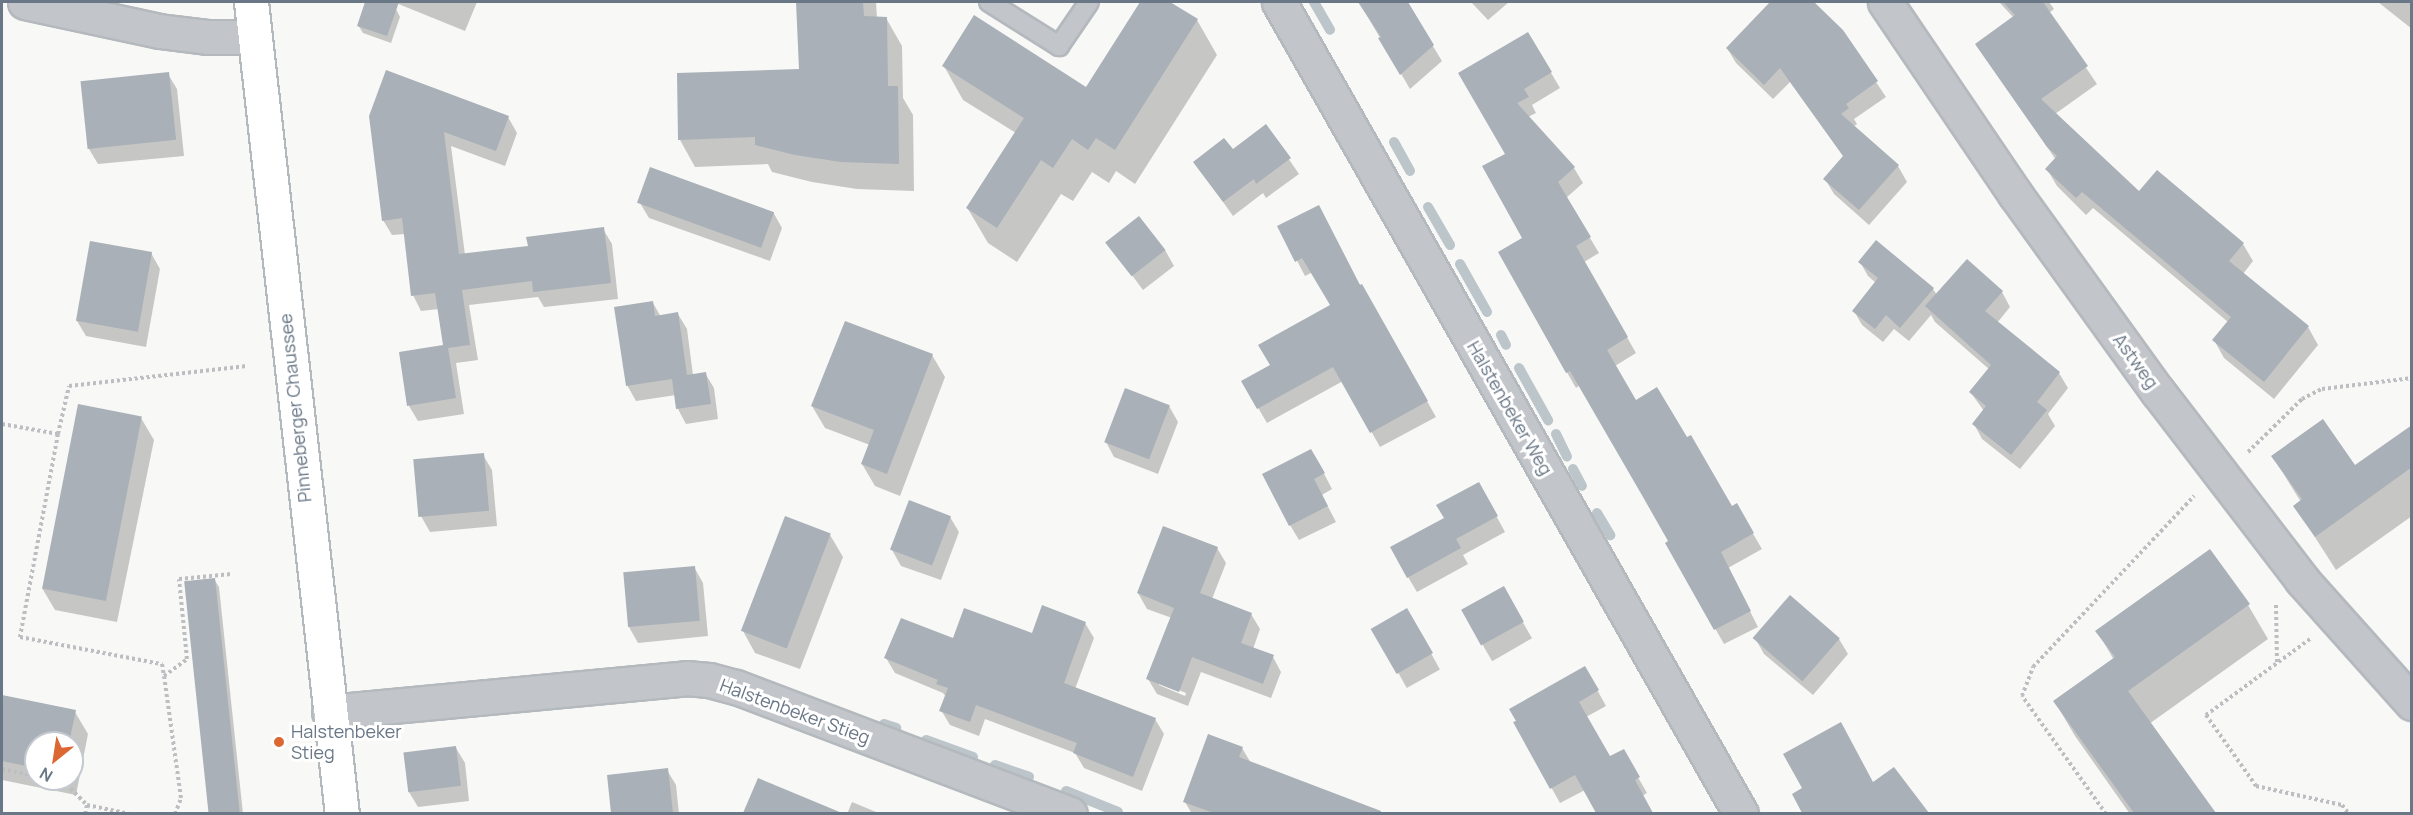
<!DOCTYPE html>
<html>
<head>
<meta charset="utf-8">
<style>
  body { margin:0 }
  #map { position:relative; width:2413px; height:815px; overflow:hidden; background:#f8f8f6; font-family:Manrope,sans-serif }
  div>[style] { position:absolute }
  .shadow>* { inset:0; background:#0003; transform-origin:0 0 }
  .stream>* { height:10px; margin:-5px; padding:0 5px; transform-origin:5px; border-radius:5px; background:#bbc5ca }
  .building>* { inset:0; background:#a9b0b7; transform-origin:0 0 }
  .path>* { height:4px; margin-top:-2px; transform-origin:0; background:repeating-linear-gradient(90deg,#bcbec1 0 3px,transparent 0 6px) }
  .roads { filter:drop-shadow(2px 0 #b4b9be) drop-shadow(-2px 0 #b4b9be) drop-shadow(0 2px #b4b9be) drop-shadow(0 -2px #b4b9be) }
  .service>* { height:18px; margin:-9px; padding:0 9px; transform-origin:9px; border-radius:9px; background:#c2c5c9 }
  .minor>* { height:33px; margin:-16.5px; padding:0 16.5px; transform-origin:16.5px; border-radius:16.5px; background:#c2c5c9 }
  .secondary>* { height:33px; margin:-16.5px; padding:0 16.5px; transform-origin:16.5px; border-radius:16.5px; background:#fff }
  .dots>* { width:16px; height:16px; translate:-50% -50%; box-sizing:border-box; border:3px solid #fff; border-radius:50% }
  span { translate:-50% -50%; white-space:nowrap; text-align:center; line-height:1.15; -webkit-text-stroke:6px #fff; paint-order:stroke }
  .street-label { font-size:18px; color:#697786 }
  .poi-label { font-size:18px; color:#697786 }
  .left { translate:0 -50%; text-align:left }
  .frame { position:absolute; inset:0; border:3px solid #697786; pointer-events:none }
  .north { position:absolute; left:24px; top:731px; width:60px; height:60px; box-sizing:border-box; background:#fff; border:2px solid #c3c9cf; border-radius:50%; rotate:210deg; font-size:16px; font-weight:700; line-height:24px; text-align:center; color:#697786 }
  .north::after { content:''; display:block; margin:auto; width:21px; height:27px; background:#dd6732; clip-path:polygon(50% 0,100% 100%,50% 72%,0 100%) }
</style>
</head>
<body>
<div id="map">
  <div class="shadow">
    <div style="clip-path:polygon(366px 2px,396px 9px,400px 17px,391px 43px,363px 33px,358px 25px)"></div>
    <div style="clip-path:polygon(798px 2px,876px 2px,877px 18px,886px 18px,902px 46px,903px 98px,913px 115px,914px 191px,857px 189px,812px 182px,772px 172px,768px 164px,695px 167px,680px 140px,800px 70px)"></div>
    <div style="clip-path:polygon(1142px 2px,1167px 2px,1197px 20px,1217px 55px,1135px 184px,1116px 171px,1109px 183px,1092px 172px,1073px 201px,1061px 194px,1017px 262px,988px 243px,968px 209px,1016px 133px,963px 100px,944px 66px,1086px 89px)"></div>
    <div style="clip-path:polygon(1359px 2px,1406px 2px,1442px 61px,1410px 89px)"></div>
    <div style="clip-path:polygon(1471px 2px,1509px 2px,1488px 20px)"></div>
    <div style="clip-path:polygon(1772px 2px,1790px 2px,1795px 6px,1799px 2px,1812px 2px,1842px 31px,1886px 97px,1854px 119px,1857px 124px,1853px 127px,1898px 166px,1907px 182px,1869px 225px,1834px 194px,1825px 179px,1844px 157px,1790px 82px,1773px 99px,1736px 63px,1727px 48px)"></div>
    <div style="clip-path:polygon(1999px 2px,2049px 2px,2054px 9px,2049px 13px,2097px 84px,2055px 114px,2139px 193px,2243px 244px,2253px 261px,2243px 274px,2308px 327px,2318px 345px,2274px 399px,2224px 358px,2214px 340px,2228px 322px,2093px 208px,2086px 215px,2057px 186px,2047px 169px,2056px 160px,1977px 44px,2014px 18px)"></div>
    <div style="clip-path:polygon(2378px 2px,2412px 2px,2412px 29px)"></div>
    <div style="clip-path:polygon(396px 3px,396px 2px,477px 2px,465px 31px)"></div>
    <div style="clip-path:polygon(1528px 34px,1560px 88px,1532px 105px,1536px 113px,1528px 117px,1574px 168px,1583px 183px,1566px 198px,1599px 253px,1584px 262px,1636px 353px,1615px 366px,1636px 402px,1731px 508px,1736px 505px,1762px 549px,1728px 568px,1758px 627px,1724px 644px,1667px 544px,1670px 542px,1580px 385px,1576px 388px,1542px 329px,1507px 155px)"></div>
    <div style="clip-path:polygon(168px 74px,177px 89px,184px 156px,98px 164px,89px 149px)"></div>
    <div style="clip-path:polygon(370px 117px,508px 117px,517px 133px,505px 166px,451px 146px,465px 255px,529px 247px,603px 229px,612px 244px,618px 299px,544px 307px,538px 297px,469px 305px,478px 360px,456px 363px,464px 414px,418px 421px,409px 406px,444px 346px,439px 309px,421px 311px,413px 295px,405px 234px,392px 235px,383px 220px)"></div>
    <div style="clip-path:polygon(1266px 126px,1299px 174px,1266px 198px,1263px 193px,1233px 216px,1195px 162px,1233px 151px)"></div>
    <div style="clip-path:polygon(640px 203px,773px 212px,782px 228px,770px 261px,649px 218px)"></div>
    <div style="clip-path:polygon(1279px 226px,1362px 286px,1436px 417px,1380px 447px,1343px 381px,1267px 423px,1243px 382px,1272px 366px,1332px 306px,1313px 272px,1305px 276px)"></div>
    <div style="clip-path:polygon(1108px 243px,1165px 250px,1174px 266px,1143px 290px)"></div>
    <div style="clip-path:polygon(151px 253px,160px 269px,146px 347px,86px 336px,77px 321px)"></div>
    <div style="clip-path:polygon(1860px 262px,1933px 289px,1937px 295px,2002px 292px,2010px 307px,1997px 323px,2059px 373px,2068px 388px,2048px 414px,2055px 426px,2020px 469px,1982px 439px,1974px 424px,1984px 411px,1971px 393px,1990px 370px,1935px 322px,1931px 315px,1909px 341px,1894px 329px,1883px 342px,1862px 325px,1854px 311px,1876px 283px,1868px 276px)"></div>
    <div style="clip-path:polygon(653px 303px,661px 317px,678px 314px,687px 329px,693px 375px,705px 373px,714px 388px,718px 419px,686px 424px,678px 409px,676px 395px,636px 401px,627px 385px)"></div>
    <div style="clip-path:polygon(932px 355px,945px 377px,900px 496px,875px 486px,862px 464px,870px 445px,825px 428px,812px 406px)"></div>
    <div style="clip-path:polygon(1169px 406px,1178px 422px,1158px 474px,1114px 457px,1106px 442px)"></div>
    <div style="clip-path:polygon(141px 418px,154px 440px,117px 622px,55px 610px,42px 588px)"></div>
    <div style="clip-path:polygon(2412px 426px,2412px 516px,2336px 570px,2295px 506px,2301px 502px,2273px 457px,2354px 467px)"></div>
    <div style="clip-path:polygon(483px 455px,492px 470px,497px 526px,430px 532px,421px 516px)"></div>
    <div style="clip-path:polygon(1320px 466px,1332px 489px,1322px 495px,1336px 522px,1299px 540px,1290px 525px)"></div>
    <div style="clip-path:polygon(1487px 499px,1505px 532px,1463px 555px,1468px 564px,1417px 592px,1408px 577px)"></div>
    <div style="clip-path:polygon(950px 517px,959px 532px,941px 580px,901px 566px,892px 550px)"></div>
    <div style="clip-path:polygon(830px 535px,843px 557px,800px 669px,755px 653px,743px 631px)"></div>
    <div style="clip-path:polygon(evenodd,1217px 548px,1226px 563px,1212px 599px,1251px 614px,1260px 629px,1253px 649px,1273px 657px,1281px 672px,1271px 698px,1201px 672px,1188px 706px,1157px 694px,1148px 679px,1172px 618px,1147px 609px,1138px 593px,1217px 548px,1159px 682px,1186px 693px,1185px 696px,1159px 685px,1159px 682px)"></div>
    <div style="clip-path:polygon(694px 567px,703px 583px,708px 636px,638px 643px,629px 627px)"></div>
    <div style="clip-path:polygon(214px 579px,219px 587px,243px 814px,210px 814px,186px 582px)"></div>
    <div style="left:1503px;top:588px;width:58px;height:46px;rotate:60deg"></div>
    <div style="clip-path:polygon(2248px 605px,2268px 639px,2149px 724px,2214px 814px,2130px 814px,2075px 736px,2055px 702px,2114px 660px,2097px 631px)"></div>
    <div style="left:1407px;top:610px;width:68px;height:38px;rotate:61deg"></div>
    <div style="clip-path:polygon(1085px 623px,1094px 638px,1075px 689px,1155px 719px,1164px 734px,1142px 791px,1084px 768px,1075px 753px,985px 719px,979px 736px,950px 725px,941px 710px,946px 697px,943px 693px,895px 673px,886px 658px,954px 640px,1033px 635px)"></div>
    <div style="clip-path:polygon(1755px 638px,1839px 639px,1848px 654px,1813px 695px,1764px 654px)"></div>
    <div style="clip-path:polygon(1585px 668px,1606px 706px,1586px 717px,1609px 758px,1623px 751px,1647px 793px,1642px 796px,1652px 814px,1598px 814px,1585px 790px,1560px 803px,1515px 723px)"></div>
    <div style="clip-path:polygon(evenodd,2px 697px,75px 712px,88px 734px,76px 795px,2px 780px,2px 697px,36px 743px,72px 743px,72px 779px,36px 779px,36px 743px)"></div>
    <div style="clip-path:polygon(456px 748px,465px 763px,469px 801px,418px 807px,409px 792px)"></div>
    <div style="clip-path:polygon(1242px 748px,1251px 763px,1378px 814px,1192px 814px,1185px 802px)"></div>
    <div style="clip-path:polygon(1785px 754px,1873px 784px,1932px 814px,1818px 814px)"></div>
    <div style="clip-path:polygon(667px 770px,676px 785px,679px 814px,613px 814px,608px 777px)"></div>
    <div style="clip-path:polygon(759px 780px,840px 814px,749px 814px,747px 809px)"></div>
    <div style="clip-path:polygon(852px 802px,881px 814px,847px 814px)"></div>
  </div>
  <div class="stream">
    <div style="left:1314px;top:2px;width:32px;rotate:60deg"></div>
    <div style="left:1394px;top:142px;width:33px;rotate:61deg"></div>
    <div style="left:1428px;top:207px;width:44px;rotate:59.9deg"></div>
    <div style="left:1460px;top:264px;width:55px;rotate:60.6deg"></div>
    <div style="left:1501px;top:335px;width:11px;rotate:63deg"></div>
    <div style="left:1519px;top:368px;width:60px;rotate:60.9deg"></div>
    <div style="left:1556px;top:434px;width:25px;rotate:64deg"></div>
    <div style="left:1573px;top:469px;width:19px;rotate:62deg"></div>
    <div style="left:1597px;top:513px;width:26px;rotate:59deg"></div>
    <div style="left:884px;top:724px;width:13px;rotate:18deg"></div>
    <div style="left:926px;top:740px;width:50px;rotate:19.9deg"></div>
    <div style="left:995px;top:765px;width:36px;rotate:19deg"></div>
    <div style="left:1066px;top:791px;width:56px;rotate:22deg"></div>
  </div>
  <div class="building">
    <div style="clip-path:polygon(365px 2px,399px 2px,387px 36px,357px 26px)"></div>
    <div style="clip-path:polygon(796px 2px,863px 2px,864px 16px,887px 17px,888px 86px,898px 86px,899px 164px,841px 162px,795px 155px,755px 145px,755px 137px,678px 140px,677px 73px,799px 69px)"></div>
    <div style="clip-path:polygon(1140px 2px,1170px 2px,1198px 19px,1115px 150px,1096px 138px,1088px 150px,1072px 139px,1053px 168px,1041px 160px,997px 228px,966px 208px,1024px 118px,942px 66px,974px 15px,1086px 87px)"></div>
    <div style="clip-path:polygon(1358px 2px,1408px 2px,1434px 45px,1400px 75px,1378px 38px,1381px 37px)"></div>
    <div style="clip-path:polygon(1770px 2px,1814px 2px,1843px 30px,1878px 81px,1846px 104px,1849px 108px,1841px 114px,1899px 165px,1859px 210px,1823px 179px,1843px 156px,1780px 68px,1764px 85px,1726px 48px)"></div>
    <div style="clip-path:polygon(2003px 2px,2043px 2px,2088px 66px,2041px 99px,2139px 191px,2157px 170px,2244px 243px,2229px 261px,2309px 326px,2264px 382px,2212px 340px,2231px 317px,2082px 192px,2076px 198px,2045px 169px,2057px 156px,2047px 147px,1975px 44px,2015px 15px)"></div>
    <div style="clip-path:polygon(1528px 32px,1552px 72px,1524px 89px,1529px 97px,1517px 103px,1575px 167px,1558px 182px,1591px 237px,1576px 246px,1628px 337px,1607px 350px,1636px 400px,1657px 387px,1687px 437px,1691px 435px,1732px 506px,1737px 503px,1754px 533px,1721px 552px,1751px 611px,1714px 630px,1665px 543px,1668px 541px,1643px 497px,1570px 371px,1566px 373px,1498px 252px,1522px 238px,1482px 166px,1505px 154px,1458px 73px)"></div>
    <div style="clip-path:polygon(386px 70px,509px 116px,496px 151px,444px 132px,459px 254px,528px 246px,526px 237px,604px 227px,611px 283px,533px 292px,532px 281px,462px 290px,470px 345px,448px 348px,456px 398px,407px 406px,399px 352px,443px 345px,435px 293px,411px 296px,402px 218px,382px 221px,369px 116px)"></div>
    <div style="left:169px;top:72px;width:68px;height:89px;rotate:84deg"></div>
    <div style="clip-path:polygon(1266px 124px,1291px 158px,1256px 184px,1254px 179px,1223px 202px,1193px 162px,1224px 138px,1233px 149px)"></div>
    <div style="left:650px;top:167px;width:132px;height:38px;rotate:20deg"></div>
    <div style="clip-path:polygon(1319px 205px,1360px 285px,1362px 284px,1428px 401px,1370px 433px,1333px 367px,1257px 409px,1241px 381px,1270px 365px,1258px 345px,1330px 305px,1302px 258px,1295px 262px,1277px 226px)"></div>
    <div style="left:1139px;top:216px;width:43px;height:43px;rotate:52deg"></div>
    <div style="clip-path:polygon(1876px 240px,1934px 288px,1900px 328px,1886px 315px,1875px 329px,1852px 311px,1878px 278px,1858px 262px)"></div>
    <div style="left:90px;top:241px;width:63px;height:81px;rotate:10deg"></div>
    <div style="clip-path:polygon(1967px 259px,2003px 291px,1985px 311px,2060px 372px,2037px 402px,2047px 410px,2011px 455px,1972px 424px,1986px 406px,1969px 392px,1991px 365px,1925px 306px)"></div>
    <div style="clip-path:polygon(653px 301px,655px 316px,678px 312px,687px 375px,706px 372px,711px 404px,676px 409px,672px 379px,626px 386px,614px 307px)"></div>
    <div style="clip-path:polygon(845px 321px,933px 354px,887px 474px,861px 464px,874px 430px,811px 406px)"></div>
    <div style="left:1125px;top:388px;width:48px;height:58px;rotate:21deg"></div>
    <div style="left:78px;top:404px;width:65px;height:188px;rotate:11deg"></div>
    <div style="clip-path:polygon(2323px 419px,2355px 465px,2412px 425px,2412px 467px,2315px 537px,2293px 506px,2302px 499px,2271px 456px)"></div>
    <div style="clip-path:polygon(1311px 449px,1325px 473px,1314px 479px,1328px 506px,1289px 526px,1262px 474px)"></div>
    <div style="left:484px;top:453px;width:58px;height:71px;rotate:85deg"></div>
    <div style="clip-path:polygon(1479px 482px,1498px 516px,1456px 539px,1461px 548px,1407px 578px,1390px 547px,1444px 518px,1436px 505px)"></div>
    <div style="left:909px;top:500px;width:45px;height:53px;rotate:21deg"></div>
    <div style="left:785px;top:516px;width:49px;height:123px;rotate:21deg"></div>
    <div style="clip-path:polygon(1163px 526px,1218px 547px,1200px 593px,1252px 613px,1241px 643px,1274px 655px,1263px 684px,1192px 657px,1179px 692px,1146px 679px,1174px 608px,1137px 593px)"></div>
    <div style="clip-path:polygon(2210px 549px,2250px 604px,2128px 691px,2216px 813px,2134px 813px,2053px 701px,2115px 657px,2095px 631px)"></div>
    <div style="left:695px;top:566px;width:55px;height:72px;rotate:85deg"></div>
    <div style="left:215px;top:578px;width:236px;height:31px;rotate:84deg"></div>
    <div style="left:1504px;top:586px;width:41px;height:49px;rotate:61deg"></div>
    <div style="left:1790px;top:595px;width:66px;height:57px;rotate:41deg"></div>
    <div style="clip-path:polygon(1042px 605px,1086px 622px,1064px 683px,1156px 718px,1133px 777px,1073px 753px,1077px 743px,976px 705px,970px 722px,939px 711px,948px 688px,936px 684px,938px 680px,884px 658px,901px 618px,953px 638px,964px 608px,1032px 633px)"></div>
    <div style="left:1407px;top:608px;width:52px;height:42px;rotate:60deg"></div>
    <div style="clip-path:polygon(1585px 666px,1599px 690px,1579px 702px,1610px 756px,1624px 749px,1640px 777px,1635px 780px,1653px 813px,1596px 813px,1575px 775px,1550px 789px,1513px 722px,1516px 721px,1509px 709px)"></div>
    <div style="clip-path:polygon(2px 695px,76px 710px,69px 743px,36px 743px,36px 768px,2px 761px)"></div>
    <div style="clip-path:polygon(1841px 722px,1873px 782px,1894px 767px,1929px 813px,1802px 813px,1792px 794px,1802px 788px,1783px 754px)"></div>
    <div style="clip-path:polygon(1208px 734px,1243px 747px,1239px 757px,1381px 811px,1381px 813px,1214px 813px,1183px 802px)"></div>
    <div style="left:456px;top:746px;width:40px;height:53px;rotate:83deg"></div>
    <div style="clip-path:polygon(668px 768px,673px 813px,611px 813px,607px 775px)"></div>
    <div style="clip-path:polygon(758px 778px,842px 813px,743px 813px)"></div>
  </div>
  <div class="path">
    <div style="left:2px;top:424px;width:57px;rotate:10.1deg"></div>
    <div style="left:58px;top:434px;width:207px;rotate:100.6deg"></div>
    <div style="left:20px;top:637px;width:145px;rotate:10.8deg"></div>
    <div style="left:162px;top:664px;width:12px;rotate:81deg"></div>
    <div style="left:58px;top:434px;width:49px;rotate:-77.1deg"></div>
    <div style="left:69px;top:386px;width:179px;rotate:-6.4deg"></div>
    <div style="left:2248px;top:452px;width:76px;rotate:-44.5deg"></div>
    <div style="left:2302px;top:399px;width:22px;rotate:-27deg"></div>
    <div style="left:2322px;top:389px;width:91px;rotate:-7deg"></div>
    <div style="left:2276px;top:605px;width:58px;rotate:89deg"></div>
    <div style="left:2310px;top:639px;width:129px;rotate:143.8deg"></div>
    <div style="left:2206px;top:715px;width:87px;rotate:54.8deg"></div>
    <div style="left:2256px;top:786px;width:88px;rotate:12.5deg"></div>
    <div style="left:2342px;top:805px;width:11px;rotate:52deg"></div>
    <div style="left:2px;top:769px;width:35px;rotate:12deg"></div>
    <div style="left:55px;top:779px;width:7px;rotate:8deg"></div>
    <div style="left:62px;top:780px;width:35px;rotate:45deg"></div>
    <div style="left:87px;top:805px;width:44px;rotate:11.8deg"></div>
    <div style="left:85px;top:814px;width:9px;rotate:-77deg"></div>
    <div style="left:175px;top:814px;width:17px;rotate:-69deg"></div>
    <div style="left:181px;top:798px;width:123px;rotate:-97.9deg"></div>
    <div style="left:164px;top:676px;width:29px;rotate:-36deg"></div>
    <div style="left:187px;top:659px;width:80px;rotate:-95.7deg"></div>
    <div style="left:179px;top:579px;width:53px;rotate:-5.4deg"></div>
    <div style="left:2106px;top:814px;width:145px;rotate:-125.4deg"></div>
    <div style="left:2022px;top:696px;width:31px;rotate:-69deg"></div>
    <div style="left:2033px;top:667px;width:235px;rotate:-46.7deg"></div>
  </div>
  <div class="roads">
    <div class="service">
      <div style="left:989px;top:2px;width:83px;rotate:32.2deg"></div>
      <div style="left:1059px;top:46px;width:53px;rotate:-55.7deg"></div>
    </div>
    <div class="minor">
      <div style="left:25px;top:2px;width:137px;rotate:12.2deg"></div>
      <div style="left:159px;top:31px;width:48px;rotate:7.1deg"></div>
      <div style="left:207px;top:37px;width:48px"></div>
      <div style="left:1279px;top:2px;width:934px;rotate:60.36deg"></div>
      <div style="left:1885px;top:2px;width:232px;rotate:55.9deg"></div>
      <div style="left:2015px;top:194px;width:244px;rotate:54.2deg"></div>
      <div style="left:2158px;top:392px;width:237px;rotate:52.5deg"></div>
      <div style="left:2302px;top:580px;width:165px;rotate:48.2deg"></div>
      <div style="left:329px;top:712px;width:359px;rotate:-5.4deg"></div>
      <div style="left:686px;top:678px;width:23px;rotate:5deg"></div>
      <div style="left:709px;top:680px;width:28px;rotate:15deg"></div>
      <div style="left:736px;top:687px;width:357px;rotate:20.8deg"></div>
    </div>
    <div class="secondary">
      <div style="left:251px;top:2px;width:817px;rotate:83.61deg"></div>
    </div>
  </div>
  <div class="dots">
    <div style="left:279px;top:742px;background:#dd6732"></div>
  </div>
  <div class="street-label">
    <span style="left:2136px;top:361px;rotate:54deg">Astweg</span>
    <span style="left:295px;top:408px;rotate:-96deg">Pinneberger Chaussee</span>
    <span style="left:1510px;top:408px;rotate:60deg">Halstenbeker Weg</span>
    <span style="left:795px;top:711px;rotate:20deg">Halstenbeker Stieg</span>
  </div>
  <div class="poi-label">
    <span class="left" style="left:291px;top:742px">Halstenbeker<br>Stieg</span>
  </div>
  <div class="frame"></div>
  <div class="north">N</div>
</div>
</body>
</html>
